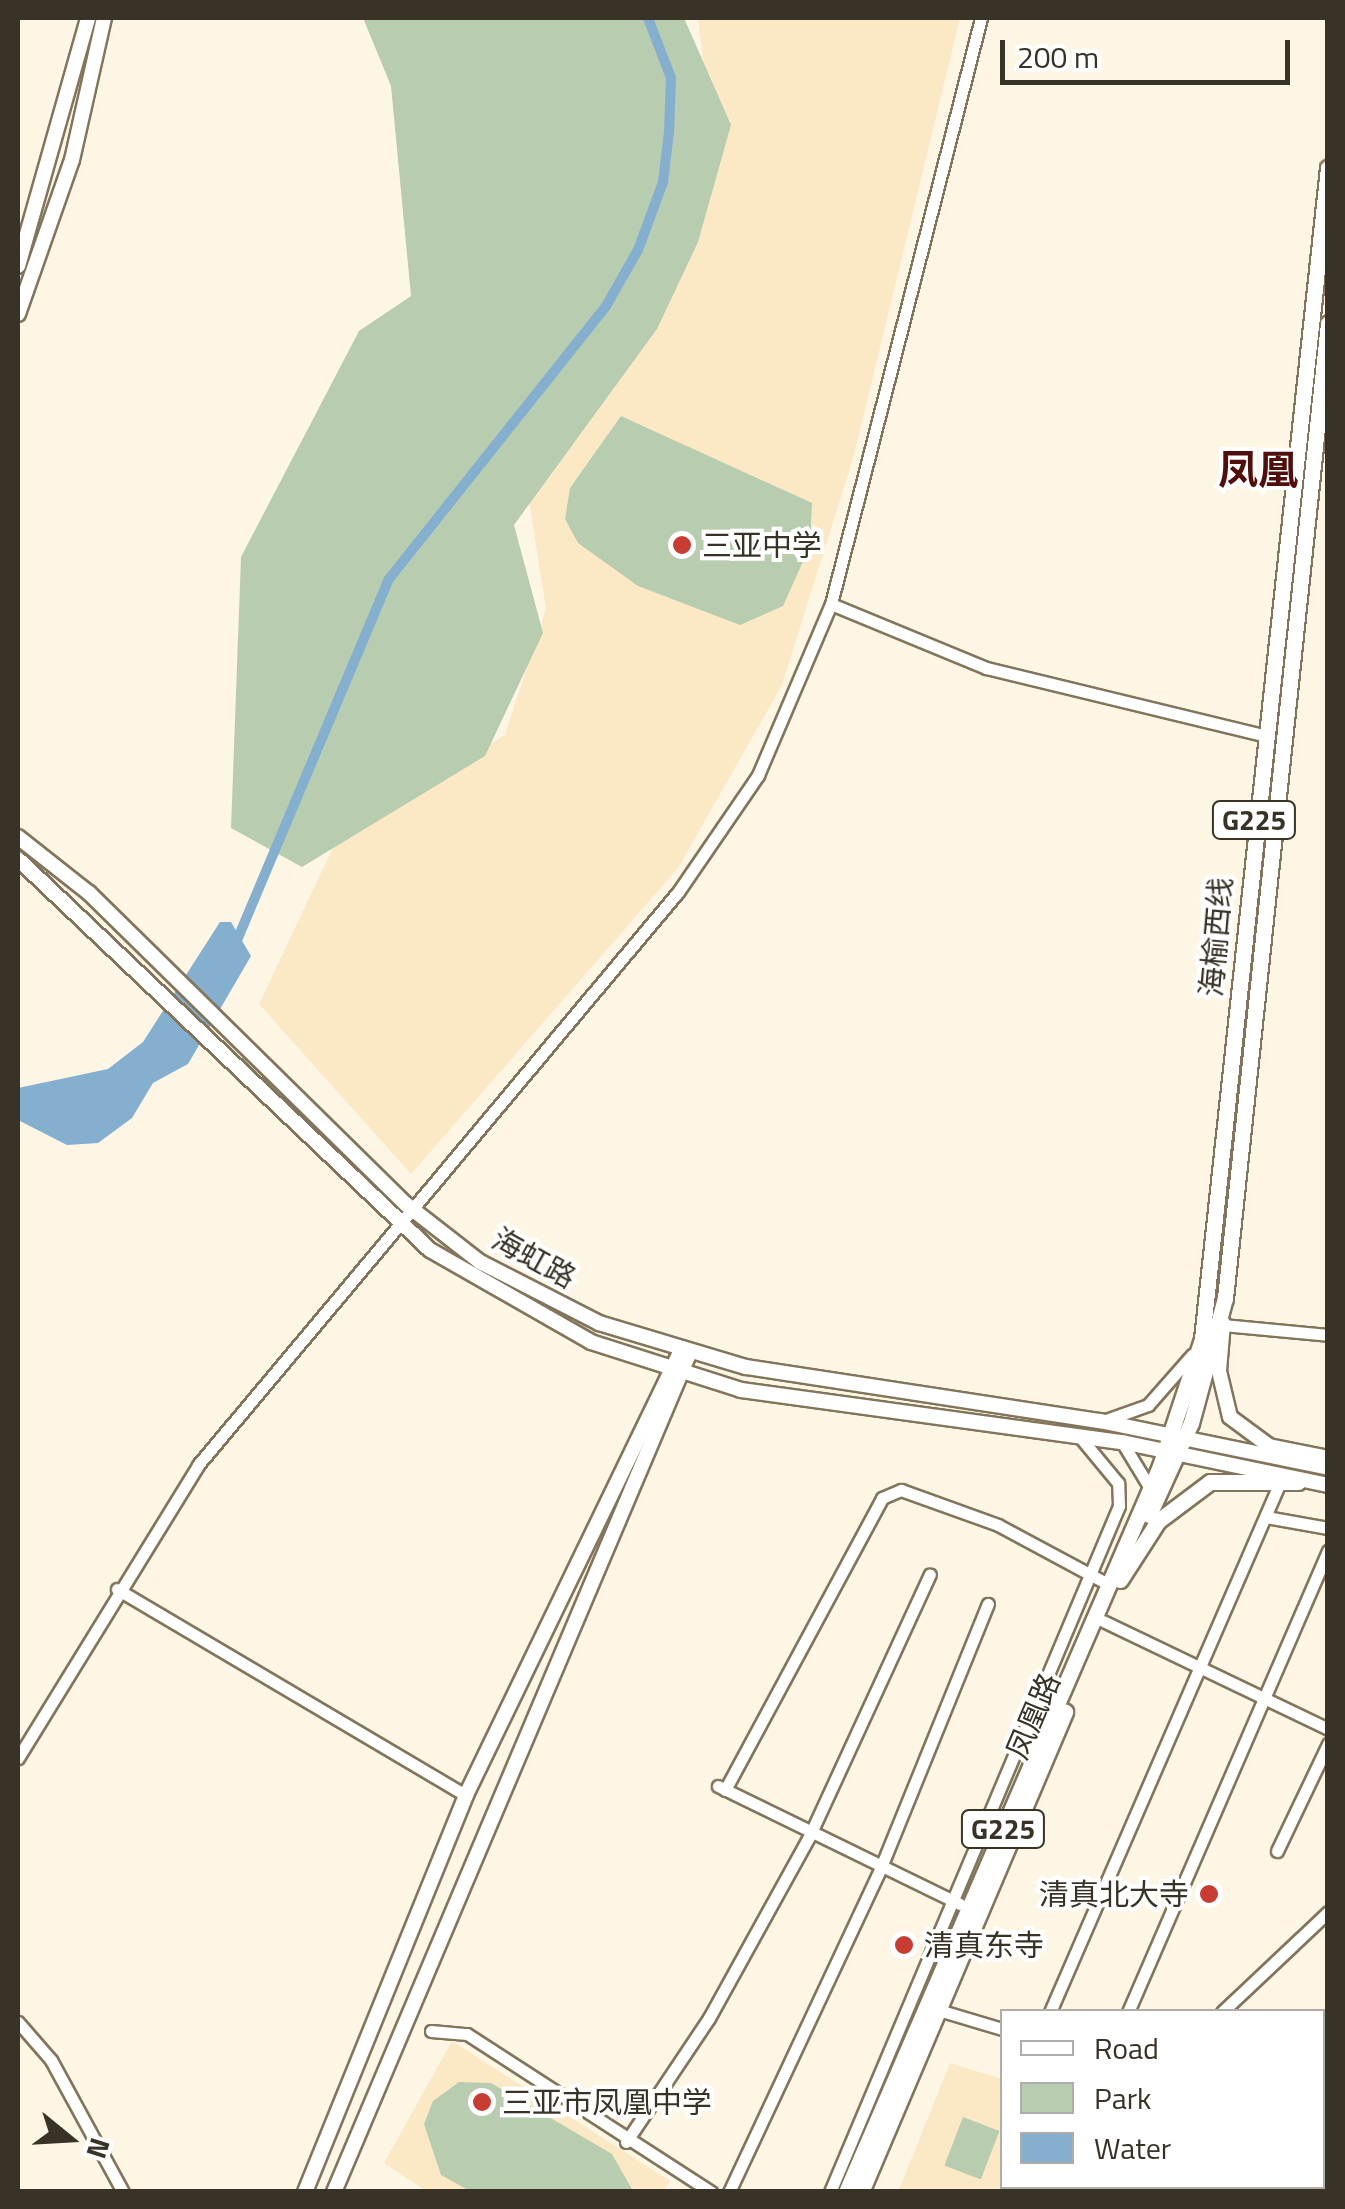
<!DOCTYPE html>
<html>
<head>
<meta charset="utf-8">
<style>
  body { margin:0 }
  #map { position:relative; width:1345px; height:2209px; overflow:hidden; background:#fef6e5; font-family:"Titillium Web","Noto Sans SC",sans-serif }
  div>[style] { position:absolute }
  .built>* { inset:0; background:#fbe9c6 }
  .green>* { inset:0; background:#b8ccb0; transform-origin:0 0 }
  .water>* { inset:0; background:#85afcf }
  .canal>* { height:10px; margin:-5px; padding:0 5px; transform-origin:5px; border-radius:5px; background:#85afcf }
  .roads { filter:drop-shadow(2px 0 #82755b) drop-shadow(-2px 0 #82755b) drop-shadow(0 2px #82755b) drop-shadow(0 -2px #82755b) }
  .minor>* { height:11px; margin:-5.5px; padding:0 5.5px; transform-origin:5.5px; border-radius:5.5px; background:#fff }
  .major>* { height:14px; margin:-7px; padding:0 7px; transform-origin:7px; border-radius:7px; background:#fff }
  .highway>* { height:15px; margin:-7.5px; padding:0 7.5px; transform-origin:7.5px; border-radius:7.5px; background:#fff }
  .dots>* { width:28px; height:28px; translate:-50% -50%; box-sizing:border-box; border:5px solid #fff; border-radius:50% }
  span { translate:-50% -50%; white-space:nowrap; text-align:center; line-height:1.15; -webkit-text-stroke:8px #fff; paint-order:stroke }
  .shield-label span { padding:2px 8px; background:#fff; border:2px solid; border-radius:8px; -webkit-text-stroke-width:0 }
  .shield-label { font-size:28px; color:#383227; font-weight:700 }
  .poi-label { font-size:30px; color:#383227 }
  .left { translate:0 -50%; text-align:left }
  .right { translate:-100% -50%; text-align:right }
  .street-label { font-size:30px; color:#383227 }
  .district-label { font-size:40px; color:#520e0a; font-weight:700 }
  .frame { position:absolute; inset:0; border:20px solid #383227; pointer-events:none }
  .legend { position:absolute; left:1000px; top:2009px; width:325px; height:180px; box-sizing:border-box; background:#fff; border:2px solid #afada9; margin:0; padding:12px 18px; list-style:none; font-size:30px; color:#383227 }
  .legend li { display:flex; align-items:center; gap:20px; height:50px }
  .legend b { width:50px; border:2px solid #afada9 }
  .north { position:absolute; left:20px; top:2089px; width:100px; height:100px; -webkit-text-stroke:8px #fff; paint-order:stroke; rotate:108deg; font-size:28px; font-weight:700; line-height:40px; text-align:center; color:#383227 }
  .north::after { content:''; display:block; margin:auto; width:35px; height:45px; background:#383227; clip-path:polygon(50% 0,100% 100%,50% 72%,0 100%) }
  .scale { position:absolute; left:1000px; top:40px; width:290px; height:45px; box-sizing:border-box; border:5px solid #383227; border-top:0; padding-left:12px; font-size:30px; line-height:35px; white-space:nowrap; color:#383227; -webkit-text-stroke:8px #fff; paint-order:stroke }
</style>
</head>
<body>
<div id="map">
  <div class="built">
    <div style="clip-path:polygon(698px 18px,960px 18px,854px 455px,782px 685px,678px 868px,411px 1174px,259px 1004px,339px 835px,505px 735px,546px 609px,526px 482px,710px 122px)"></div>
    <div style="clip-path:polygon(452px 2041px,670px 2181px,664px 2192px,426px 2191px,384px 2163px)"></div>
    <div style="clip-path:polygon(950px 2063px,1002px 2079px,1002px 2186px,1016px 2191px,898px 2192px)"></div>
  </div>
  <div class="green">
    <div style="clip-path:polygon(363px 18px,684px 18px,731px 125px,698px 242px,657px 329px,514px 525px,543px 633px,485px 756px,302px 867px,231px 828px,241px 557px,359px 331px,411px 296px,391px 86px)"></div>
    <div style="clip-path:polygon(621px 416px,812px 503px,810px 546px,783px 606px,740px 625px,638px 586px,578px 543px,565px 519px,570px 488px)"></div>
    <div style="clip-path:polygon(459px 2082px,491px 2083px,612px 2154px,633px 2191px,470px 2191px,441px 2175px,424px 2124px,433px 2101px)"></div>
    <div style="left:963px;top:2117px;width:39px;height:52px;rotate:21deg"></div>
  </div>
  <div class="water">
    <div style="clip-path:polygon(220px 922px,231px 922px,251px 956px,188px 1064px,153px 1083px,132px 1118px,98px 1143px,67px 1145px,18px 1120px,18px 1088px,108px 1069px,143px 1042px)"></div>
  </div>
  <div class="canal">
    <div style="left:235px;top:945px;width:397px;rotate:-67.2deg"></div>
    <div style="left:389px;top:579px;width:349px;rotate:-51.5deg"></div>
    <div style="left:606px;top:306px;width:64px;rotate:-60.3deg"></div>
    <div style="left:638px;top:250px;width:72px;rotate:-69.8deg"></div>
    <div style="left:663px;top:182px;width:50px;rotate:-83.2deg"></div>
    <div style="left:669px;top:132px;width:54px;rotate:-87.9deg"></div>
    <div style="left:671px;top:78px;width:64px;rotate:-111deg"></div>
  </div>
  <div class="roads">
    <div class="minor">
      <div style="left:831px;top:604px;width:168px;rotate:22.4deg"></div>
      <div style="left:986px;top:668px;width:284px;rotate:13.6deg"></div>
      <div style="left:1223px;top:1325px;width:105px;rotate:5.4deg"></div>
      <div style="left:1106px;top:1420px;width:45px;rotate:-19.7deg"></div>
      <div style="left:1148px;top:1405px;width:67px;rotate:-48.7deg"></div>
      <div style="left:1122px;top:1442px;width:54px;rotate:58.7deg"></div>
      <div style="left:1266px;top:1517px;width:63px;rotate:10.1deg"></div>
      <div style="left:117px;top:1589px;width:405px;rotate:30.6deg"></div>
      <div style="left:1103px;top:1621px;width:250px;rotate:25.6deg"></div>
      <div style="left:18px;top:1758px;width:344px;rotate:-58.4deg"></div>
      <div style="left:198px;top:1465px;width:747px;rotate:-50.05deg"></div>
      <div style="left:678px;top:892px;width:142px;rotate:-55.6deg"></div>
      <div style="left:758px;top:775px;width:186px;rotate:-66.9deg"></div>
      <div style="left:831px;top:604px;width:605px;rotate:-75.64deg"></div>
      <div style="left:718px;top:1786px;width:269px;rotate:26deg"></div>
      <div style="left:725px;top:1790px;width:332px;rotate:-61.7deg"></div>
      <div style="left:882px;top:1498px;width:21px;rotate:-23deg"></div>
      <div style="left:901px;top:1490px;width:103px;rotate:19.8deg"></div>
      <div style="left:998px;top:1525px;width:125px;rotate:28.2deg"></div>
      <div style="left:1277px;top:1851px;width:119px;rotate:-64.5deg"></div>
      <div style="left:932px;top:2008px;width:73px;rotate:16.7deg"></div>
      <div style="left:1050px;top:2012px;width:580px;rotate:-66.53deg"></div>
      <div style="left:1128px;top:2012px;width:503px;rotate:-66.55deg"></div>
      <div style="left:1222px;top:2012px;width:146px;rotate:-43.3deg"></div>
      <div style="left:18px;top:2022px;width:50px;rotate:49deg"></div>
      <div style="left:51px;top:2060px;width:150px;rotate:61.4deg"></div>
      <div style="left:431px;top:2031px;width:36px;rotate:5deg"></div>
      <div style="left:467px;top:2034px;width:291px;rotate:32.9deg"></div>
      <div style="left:1322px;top:2097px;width:13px;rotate:-61deg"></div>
      <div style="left:626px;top:2142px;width:149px;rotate:-56.2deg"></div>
      <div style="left:709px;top:2018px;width:207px;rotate:-61.1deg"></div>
      <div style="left:809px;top:1837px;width:289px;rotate:-65.3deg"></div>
      <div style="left:1322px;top:2164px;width:8px;rotate:40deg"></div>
      <div style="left:729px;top:2192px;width:359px;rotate:-64.9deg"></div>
      <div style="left:881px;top:1867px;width:284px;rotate:-67.9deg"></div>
      <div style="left:830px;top:2192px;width:744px;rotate:-67.16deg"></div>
      <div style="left:1119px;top:1506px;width:23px;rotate:-92deg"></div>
      <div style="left:1118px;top:1483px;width:60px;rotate:-129.6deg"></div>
      <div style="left:1082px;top:2192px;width:6px;rotate:-72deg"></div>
      <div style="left:1286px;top:2192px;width:8px;rotate:-50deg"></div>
    </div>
    <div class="major">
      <div style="left:18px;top:266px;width:258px;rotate:-74.2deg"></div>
      <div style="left:18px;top:314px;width:163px;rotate:-70.7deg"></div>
      <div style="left:72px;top:160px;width:146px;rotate:-77.3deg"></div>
      <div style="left:18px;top:837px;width:90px;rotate:38.3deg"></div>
      <div style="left:89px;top:893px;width:445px;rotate:44.5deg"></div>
      <div style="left:407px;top:1205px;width:93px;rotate:38deg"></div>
      <div style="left:480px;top:1262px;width:134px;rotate:27.1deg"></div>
      <div style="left:599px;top:1323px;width:153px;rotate:16.7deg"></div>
      <div style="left:746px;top:1367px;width:358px;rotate:8.7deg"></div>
      <div style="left:1100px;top:1421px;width:233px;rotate:11.6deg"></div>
      <div style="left:18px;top:859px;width:568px;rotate:43.5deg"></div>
      <div style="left:430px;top:1250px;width:185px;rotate:29.7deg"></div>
      <div style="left:591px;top:1342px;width:157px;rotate:17.7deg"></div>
      <div style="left:741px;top:1390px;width:385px;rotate:7.8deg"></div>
      <div style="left:1122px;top:1442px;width:210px;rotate:11.8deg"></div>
      <div style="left:1223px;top:1323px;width:48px;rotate:94.8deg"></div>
      <div style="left:1219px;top:1371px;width:47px;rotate:76.6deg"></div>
      <div style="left:1230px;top:1417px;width:49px;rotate:36.6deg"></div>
      <div style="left:1269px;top:1446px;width:60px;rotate:11.5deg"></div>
      <div style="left:305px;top:2192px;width:428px;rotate:-67.9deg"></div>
      <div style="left:466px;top:1795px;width:493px;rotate:-64.2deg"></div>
      <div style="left:334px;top:2192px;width:910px;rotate:-67.04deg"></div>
    </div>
    <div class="highway">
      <div style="left:1149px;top:1515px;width:101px;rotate:-65.5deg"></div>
      <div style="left:1191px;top:1423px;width:130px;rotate:-74.8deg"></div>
      <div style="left:1225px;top:1298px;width:980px;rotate:-83.97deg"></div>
      <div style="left:1120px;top:1580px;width:70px;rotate:-57.2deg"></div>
      <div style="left:1158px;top:1521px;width:65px;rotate:-36.9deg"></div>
      <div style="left:1210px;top:1482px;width:88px"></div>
      <div style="left:846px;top:2192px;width:791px;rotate:-66.61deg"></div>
      <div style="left:1160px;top:1466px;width:134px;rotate:-71.7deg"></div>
      <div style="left:1202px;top:1339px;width:1178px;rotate:-83.86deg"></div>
      <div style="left:861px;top:2192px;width:522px;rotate:-66.97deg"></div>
    </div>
  </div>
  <div class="dots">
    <div style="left:682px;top:545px;background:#c93c31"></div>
    <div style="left:1209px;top:1894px;background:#c93c31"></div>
    <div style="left:904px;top:1945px;background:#c93c31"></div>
    <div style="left:482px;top:2102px;background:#c93c31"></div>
  </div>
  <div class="shield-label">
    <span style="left:1254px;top:820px">G225</span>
    <span style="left:1003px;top:1829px">G225</span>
  </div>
  <div class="poi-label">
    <span class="left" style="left:702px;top:545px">三亚中学</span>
    <span class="right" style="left:1189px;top:1894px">清真北大寺</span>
    <span class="left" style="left:924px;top:1945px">清真东寺</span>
    <span class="left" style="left:502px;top:2102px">三亚市凤凰中学</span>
  </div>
  <div class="street-label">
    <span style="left:1216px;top:937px;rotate:-85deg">海榆西线</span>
    <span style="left:534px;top:1258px;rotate:29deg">海虹路</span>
    <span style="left:1033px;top:1716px;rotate:-67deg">凤凰路</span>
  </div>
  <div class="district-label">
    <span style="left:1258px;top:470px">凤凰</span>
  </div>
  <div class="frame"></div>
  <ul class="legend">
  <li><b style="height:12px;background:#fff"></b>Road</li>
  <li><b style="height:28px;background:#b8ccb0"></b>Park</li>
  <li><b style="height:28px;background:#85afcf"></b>Water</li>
  </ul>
  <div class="north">N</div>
  <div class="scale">200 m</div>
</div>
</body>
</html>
